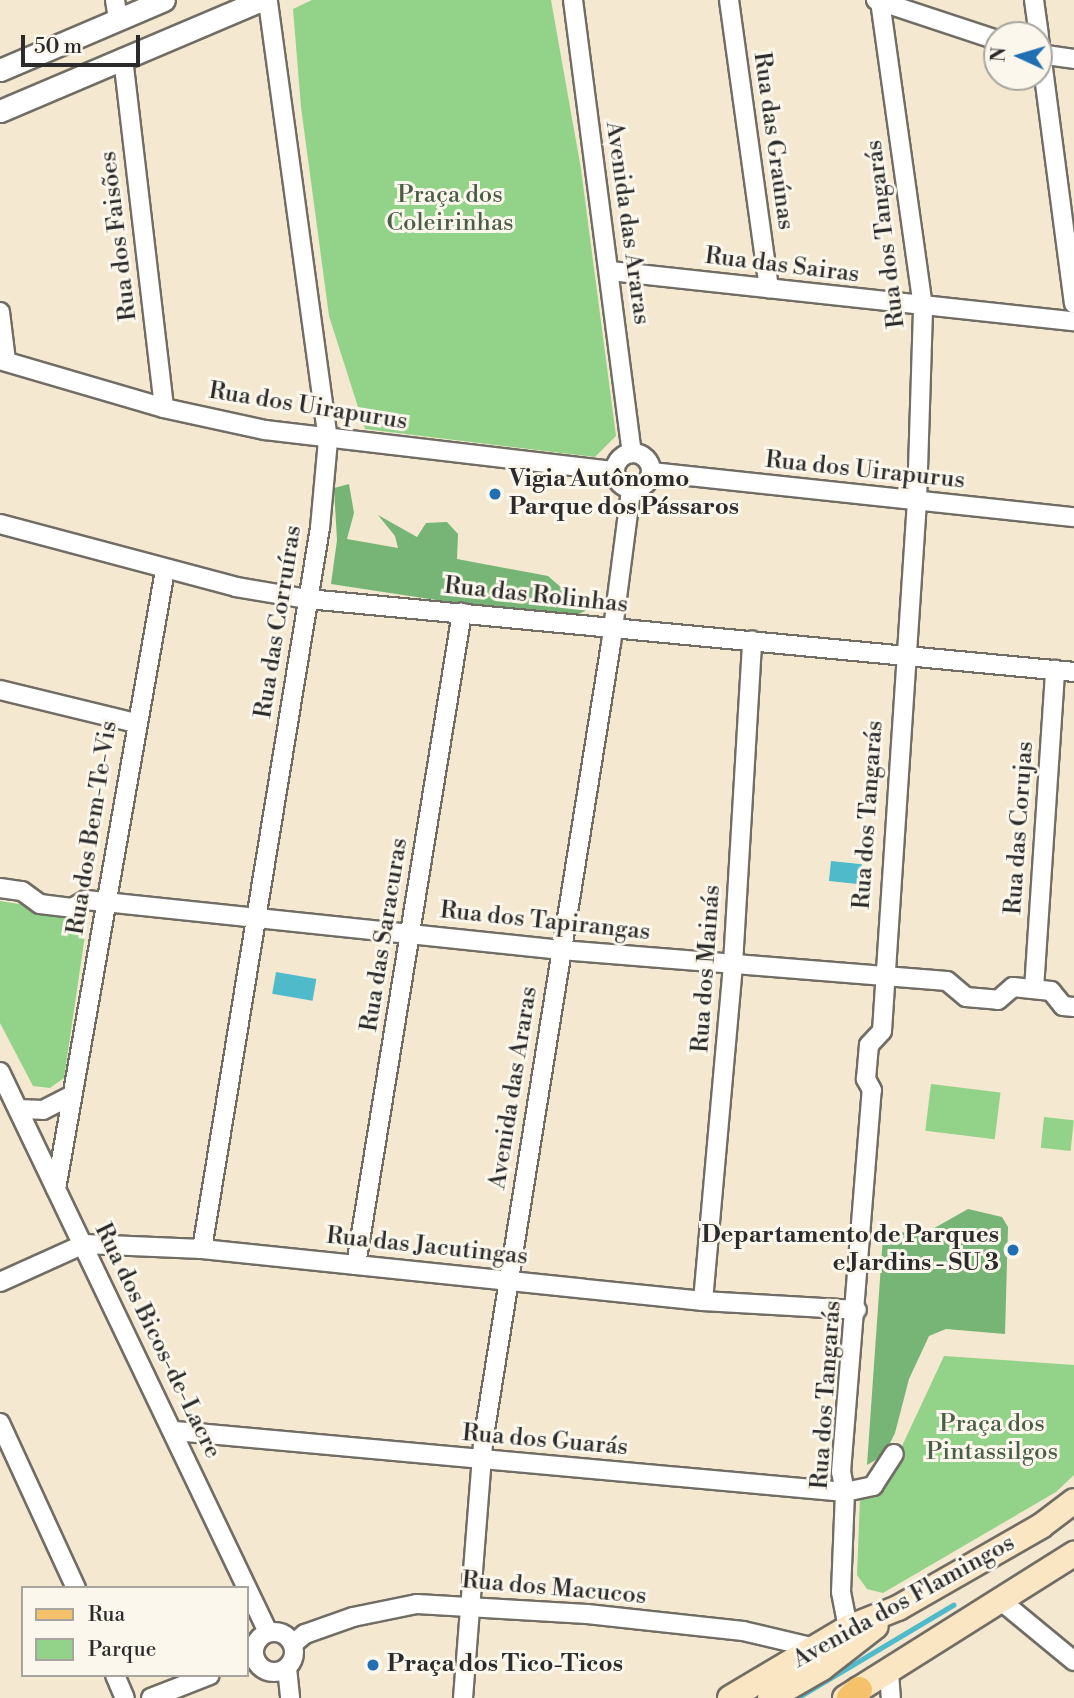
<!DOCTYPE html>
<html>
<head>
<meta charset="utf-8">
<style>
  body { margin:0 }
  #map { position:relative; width:1074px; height:1698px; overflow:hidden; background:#f4e8d0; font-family:"Libre Bodoni",serif }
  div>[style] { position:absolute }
  .green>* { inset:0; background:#93d389; transform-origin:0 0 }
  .forest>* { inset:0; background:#76b575 }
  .water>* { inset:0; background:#4ebaca; transform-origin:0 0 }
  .stream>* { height:4.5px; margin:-2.25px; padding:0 2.25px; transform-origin:2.25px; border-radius:2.25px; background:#4ebaca }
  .roads { filter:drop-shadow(2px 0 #716d65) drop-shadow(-2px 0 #716d65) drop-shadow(0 2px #716d65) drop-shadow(0 -2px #716d65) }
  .minor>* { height:18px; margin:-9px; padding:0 9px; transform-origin:9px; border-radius:9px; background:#fff }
  .minor>.ring { margin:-9px; padding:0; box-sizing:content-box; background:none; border:18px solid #fff; border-radius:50% }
  .tertiary>* { height:21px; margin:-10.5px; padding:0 10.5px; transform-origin:10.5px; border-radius:10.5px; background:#fff }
  .secondary>* { height:24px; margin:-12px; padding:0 12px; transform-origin:12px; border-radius:12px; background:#fbe6c4 }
  .primary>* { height:26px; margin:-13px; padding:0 13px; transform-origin:13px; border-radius:13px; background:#f5c16b }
  .dots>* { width:19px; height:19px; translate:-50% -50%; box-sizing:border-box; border:4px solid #fbf7ec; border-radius:50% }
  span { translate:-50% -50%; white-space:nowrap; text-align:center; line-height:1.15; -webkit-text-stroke:6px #fbf7ec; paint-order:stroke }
  .street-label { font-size:24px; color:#2b2b2b }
  .park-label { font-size:24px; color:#4a5d47 }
  .poi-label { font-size:24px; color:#2b2b2b; font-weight:700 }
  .left { translate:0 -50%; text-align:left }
  .right { translate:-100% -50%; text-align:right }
  .legend { position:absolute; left:21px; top:1586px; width:228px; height:91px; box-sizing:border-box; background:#fbf7ec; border:2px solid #a8a59f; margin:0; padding:9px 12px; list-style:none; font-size:21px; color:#2b2b2b }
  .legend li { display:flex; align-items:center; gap:14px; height:35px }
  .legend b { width:35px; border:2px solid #a8a59f }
  .north { position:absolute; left:983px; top:21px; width:70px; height:70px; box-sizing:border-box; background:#fbf7ec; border:2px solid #a8a59f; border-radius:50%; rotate:274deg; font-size:19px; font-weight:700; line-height:28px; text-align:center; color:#2b2b2b }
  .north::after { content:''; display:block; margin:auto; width:24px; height:32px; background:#1f6fb2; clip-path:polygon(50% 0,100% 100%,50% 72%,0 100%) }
  .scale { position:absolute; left:21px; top:35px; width:119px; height:32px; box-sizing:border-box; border:4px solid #2b2b2b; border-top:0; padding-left:9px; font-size:21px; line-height:24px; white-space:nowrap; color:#2b2b2b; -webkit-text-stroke:5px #fbf7ec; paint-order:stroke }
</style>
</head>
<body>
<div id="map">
  <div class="green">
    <div style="clip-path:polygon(312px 0,551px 0,581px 169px,616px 436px,595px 457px,365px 429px,329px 316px,301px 107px,293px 9px)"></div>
    <div style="clip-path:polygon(0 901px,88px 915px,64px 1078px,50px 1088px,33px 1086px,0 1023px)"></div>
    <div style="left:931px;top:1084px;width:70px;height:47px;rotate:7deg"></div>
    <div style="left:1044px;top:1117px;width:30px;height:31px;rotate:6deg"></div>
    <div style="clip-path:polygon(944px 1356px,1074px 1365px,1074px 1475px,1056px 1492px,883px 1593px,867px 1589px,857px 1575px,860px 1498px,882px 1489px)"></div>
  </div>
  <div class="forest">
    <div style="clip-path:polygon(349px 484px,354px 513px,347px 539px,398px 548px,395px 536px,378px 515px,417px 537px,426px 523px,447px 522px,458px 534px,457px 559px,548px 576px,587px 610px,573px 617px,542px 616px,331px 584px,337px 540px,334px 488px)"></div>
    <div style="clip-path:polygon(968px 1209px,1002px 1217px,1008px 1227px,1005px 1334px,946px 1329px,929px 1336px,909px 1379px,895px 1433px,884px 1455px,867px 1465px,883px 1236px,894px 1231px,922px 1235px)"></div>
  </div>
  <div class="water">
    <div style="left:831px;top:861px;width:31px;height:20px;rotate:6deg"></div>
    <div style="left:276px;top:972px;width:41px;height:22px;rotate:10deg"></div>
  </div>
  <div class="stream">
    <div style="left:797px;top:1698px;width:182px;rotate:-30.8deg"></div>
  </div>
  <div class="roads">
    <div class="minor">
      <div style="left:115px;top:0;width:19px;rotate:81deg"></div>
      <div style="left:573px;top:0;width:457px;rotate:82.6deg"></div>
      <div style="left:729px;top:0;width:291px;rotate:82.1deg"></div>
      <div style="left:876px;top:0;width:127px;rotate:18.3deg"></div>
      <div style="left:1034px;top:0;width:35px;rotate:82deg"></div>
      <div style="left:1039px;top:38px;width:268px;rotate:82.5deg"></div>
      <div style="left:1039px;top:54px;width:35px;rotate:8deg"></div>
      <div style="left:123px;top:58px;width:352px;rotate:83.3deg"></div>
      <div style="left:610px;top:271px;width:467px;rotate:6.2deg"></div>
      <div style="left:0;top:312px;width:49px;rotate:83deg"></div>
      <div style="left:0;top:360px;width:171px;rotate:16.3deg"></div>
      <div style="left:164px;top:408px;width:103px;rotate:12.3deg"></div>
      <div style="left:265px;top:430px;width:352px;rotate:6.7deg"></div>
      <div class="ring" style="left:615px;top:453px;width:18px;height:18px"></div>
      <div style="left:651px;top:472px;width:425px;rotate:6.1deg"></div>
      <div style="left:0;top:524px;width:244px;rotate:14.9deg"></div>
      <div style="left:236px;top:587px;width:73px;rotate:9.5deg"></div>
      <div style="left:308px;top:599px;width:769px;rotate:5.44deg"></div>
      <div style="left:0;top:690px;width:139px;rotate:13.7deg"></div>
      <div style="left:0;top:888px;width:22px;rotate:8deg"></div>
      <div style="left:22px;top:891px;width:22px;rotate:36deg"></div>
      <div style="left:40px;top:904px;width:32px;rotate:7deg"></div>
      <div style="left:72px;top:908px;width:16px;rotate:-30deg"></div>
      <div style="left:86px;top:900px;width:478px;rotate:6deg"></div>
      <div style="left:561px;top:950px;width:387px;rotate:4.6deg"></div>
      <div style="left:947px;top:981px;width:25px;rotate:40deg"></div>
      <div style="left:966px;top:997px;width:32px;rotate:5deg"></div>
      <div style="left:998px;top:1000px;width:20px;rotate:-41deg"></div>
      <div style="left:1013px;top:987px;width:38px;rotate:6deg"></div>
      <div style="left:1051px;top:991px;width:19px;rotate:51deg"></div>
      <div style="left:1063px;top:1006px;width:11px;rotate:5deg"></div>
      <div style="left:1034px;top:989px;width:320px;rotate:-86.2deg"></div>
      <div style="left:0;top:1072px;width:621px;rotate:64.43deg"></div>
      <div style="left:18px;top:1109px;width:25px;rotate:2deg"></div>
      <div style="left:43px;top:1110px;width:33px;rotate:-27deg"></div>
      <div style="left:56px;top:1189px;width:629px;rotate:-80.01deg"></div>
      <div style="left:202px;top:1249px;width:731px;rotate:-80.71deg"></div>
      <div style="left:320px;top:528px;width:88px;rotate:-84.8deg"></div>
      <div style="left:328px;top:440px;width:444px;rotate:-97.8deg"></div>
      <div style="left:356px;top:1265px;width:661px;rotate:-80.77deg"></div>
      <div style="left:0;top:1282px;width:92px;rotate:-24.3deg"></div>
      <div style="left:84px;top:1244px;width:118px;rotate:2.4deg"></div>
      <div style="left:202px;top:1249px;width:504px;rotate:5.93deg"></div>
      <div style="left:703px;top:1301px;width:154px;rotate:3.3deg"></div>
      <div style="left:703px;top:1301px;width:338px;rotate:-84.9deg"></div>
      <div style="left:733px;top:964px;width:324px;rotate:-86.6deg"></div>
      <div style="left:0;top:1423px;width:182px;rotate:65.3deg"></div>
      <div style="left:175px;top:1431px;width:673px;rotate:5.2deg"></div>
      <div style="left:845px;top:1492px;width:29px;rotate:-12deg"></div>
      <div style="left:873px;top:1486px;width:38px;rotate:-57deg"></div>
      <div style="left:1000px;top:1600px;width:96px;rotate:39.5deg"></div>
      <div style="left:848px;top:1628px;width:37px;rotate:-101deg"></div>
      <div style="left:841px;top:1592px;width:100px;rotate:-87.7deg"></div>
      <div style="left:845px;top:1492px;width:20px;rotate:-101deg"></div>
      <div style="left:841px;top:1472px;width:383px;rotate:-85.4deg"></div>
      <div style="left:872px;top:1090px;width:13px;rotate:-119deg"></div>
      <div style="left:866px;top:1079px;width:34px;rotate:-85deg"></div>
      <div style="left:869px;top:1045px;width:19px;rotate:-47deg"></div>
      <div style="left:882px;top:1031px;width:531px;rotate:-86.22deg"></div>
      <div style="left:917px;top:501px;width:194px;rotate:-88.2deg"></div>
      <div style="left:923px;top:307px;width:310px;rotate:-98deg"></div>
      <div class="ring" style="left:254px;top:1632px;width:22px;height:22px"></div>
      <div style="left:293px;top:1644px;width:16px;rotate:-40deg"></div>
      <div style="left:305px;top:1634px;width:51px;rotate:-19.5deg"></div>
      <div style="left:353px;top:1617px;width:65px;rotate:-11.5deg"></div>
      <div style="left:417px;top:1604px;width:170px;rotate:3.4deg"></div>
      <div style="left:587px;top:1614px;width:157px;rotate:6.2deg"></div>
      <div style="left:743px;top:1631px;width:74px;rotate:13.3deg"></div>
      <div style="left:287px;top:1668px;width:30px;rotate:84deg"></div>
      <div style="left:889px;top:1672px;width:26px;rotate:86deg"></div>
      <div style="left:115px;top:1675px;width:25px;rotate:67deg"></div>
      <div style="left:151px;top:1698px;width:63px;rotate:-21.3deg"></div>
      <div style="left:463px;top:1698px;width:257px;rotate:-85.5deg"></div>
      <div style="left:483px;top:1442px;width:808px;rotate:-80.89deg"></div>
      <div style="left:611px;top:644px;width:156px;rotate:-82.6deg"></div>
    </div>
    <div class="tertiary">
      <div style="left:0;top:70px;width:178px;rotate:-23.1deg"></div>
      <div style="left:0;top:111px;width:285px;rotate:-23deg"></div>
    </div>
    <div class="secondary">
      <div style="left:730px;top:1698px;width:137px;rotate:-30.7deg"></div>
      <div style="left:848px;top:1628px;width:54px;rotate:-21.8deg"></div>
      <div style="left:898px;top:1608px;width:165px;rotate:-29.8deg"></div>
      <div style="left:1041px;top:1526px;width:41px;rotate:-37.1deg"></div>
      <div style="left:770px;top:1698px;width:60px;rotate:-30deg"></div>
      <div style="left:822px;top:1668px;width:68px;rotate:-37.9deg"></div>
      <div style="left:845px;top:1698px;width:271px;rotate:-32.2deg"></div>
    </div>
    <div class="primary">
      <div style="left:850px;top:1698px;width:12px;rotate:-42deg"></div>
    </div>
  </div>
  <div class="dots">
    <div style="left:495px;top:494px;background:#1f6fb2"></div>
    <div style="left:1013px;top:1250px;background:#1f6fb2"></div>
    <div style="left:373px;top:1665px;background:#1f6fb2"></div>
  </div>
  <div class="street-label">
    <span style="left:773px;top:141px;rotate:82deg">Rua das Graúnas</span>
    <span style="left:627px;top:223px;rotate:82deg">Avenida das Araras</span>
    <span style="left:886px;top:234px;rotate:-97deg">Rua dos Tangarás</span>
    <span style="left:119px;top:236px;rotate:-97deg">Rua dos Faisões</span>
    <span style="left:782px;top:266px;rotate:7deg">Rua das Sairas</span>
    <span style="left:308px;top:407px;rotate:9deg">Rua dos Uirapurus</span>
    <span style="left:865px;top:471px;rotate:6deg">Rua dos Uirapurus</span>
    <span style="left:536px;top:596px;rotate:6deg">Rua das Rolinhas</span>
    <span style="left:279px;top:622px;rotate:-81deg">Rua das Corruíras</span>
    <span style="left:869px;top:815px;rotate:-86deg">Rua dos Tangarás</span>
    <span style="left:93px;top:828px;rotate:-81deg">Rua dos Bem-Te-Vis</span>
    <span style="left:1020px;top:828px;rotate:-86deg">Rua das Corujas</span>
    <span style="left:545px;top:922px;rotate:6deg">Rua dos Tapirangas</span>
    <span style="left:385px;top:935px;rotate:-81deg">Rua das Saracuras</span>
    <span style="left:707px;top:969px;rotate:-86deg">Rua dos Mainás</span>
    <span style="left:514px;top:1088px;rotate:-81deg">Avenida das Araras</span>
    <span style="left:427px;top:1247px;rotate:6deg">Rua das Jacutingas</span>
    <span style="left:157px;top:1341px;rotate:64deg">Rua dos Bicos-de-Lacre</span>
    <span style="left:827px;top:1395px;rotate:-86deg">Rua dos Tangarás</span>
    <span style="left:545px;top:1441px;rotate:5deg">Rua dos Guarás</span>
    <span style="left:554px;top:1589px;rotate:5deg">Rua dos Macucos</span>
    <span style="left:904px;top:1602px;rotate:-29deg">Avenida dos Flamingos</span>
  </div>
  <div class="park-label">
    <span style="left:450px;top:210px">Praça dos<br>Coleirinhas</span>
    <span style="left:992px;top:1439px">Praça dos<br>Pintassilgos</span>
  </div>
  <div class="poi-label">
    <span class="left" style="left:509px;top:494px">Vigia Autônomo<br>Parque dos Pássaros</span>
    <span class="right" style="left:999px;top:1250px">Departamento de Parques<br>e Jardins - SU 3</span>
    <span class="left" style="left:387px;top:1665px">Praça dos Tico-Ticos</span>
  </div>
  <ul class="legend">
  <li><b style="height:9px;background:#f5c16b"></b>Rua</li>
  <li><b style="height:19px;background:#93d389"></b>Parque</li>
  </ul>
  <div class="north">N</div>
  <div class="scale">50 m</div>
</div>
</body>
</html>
